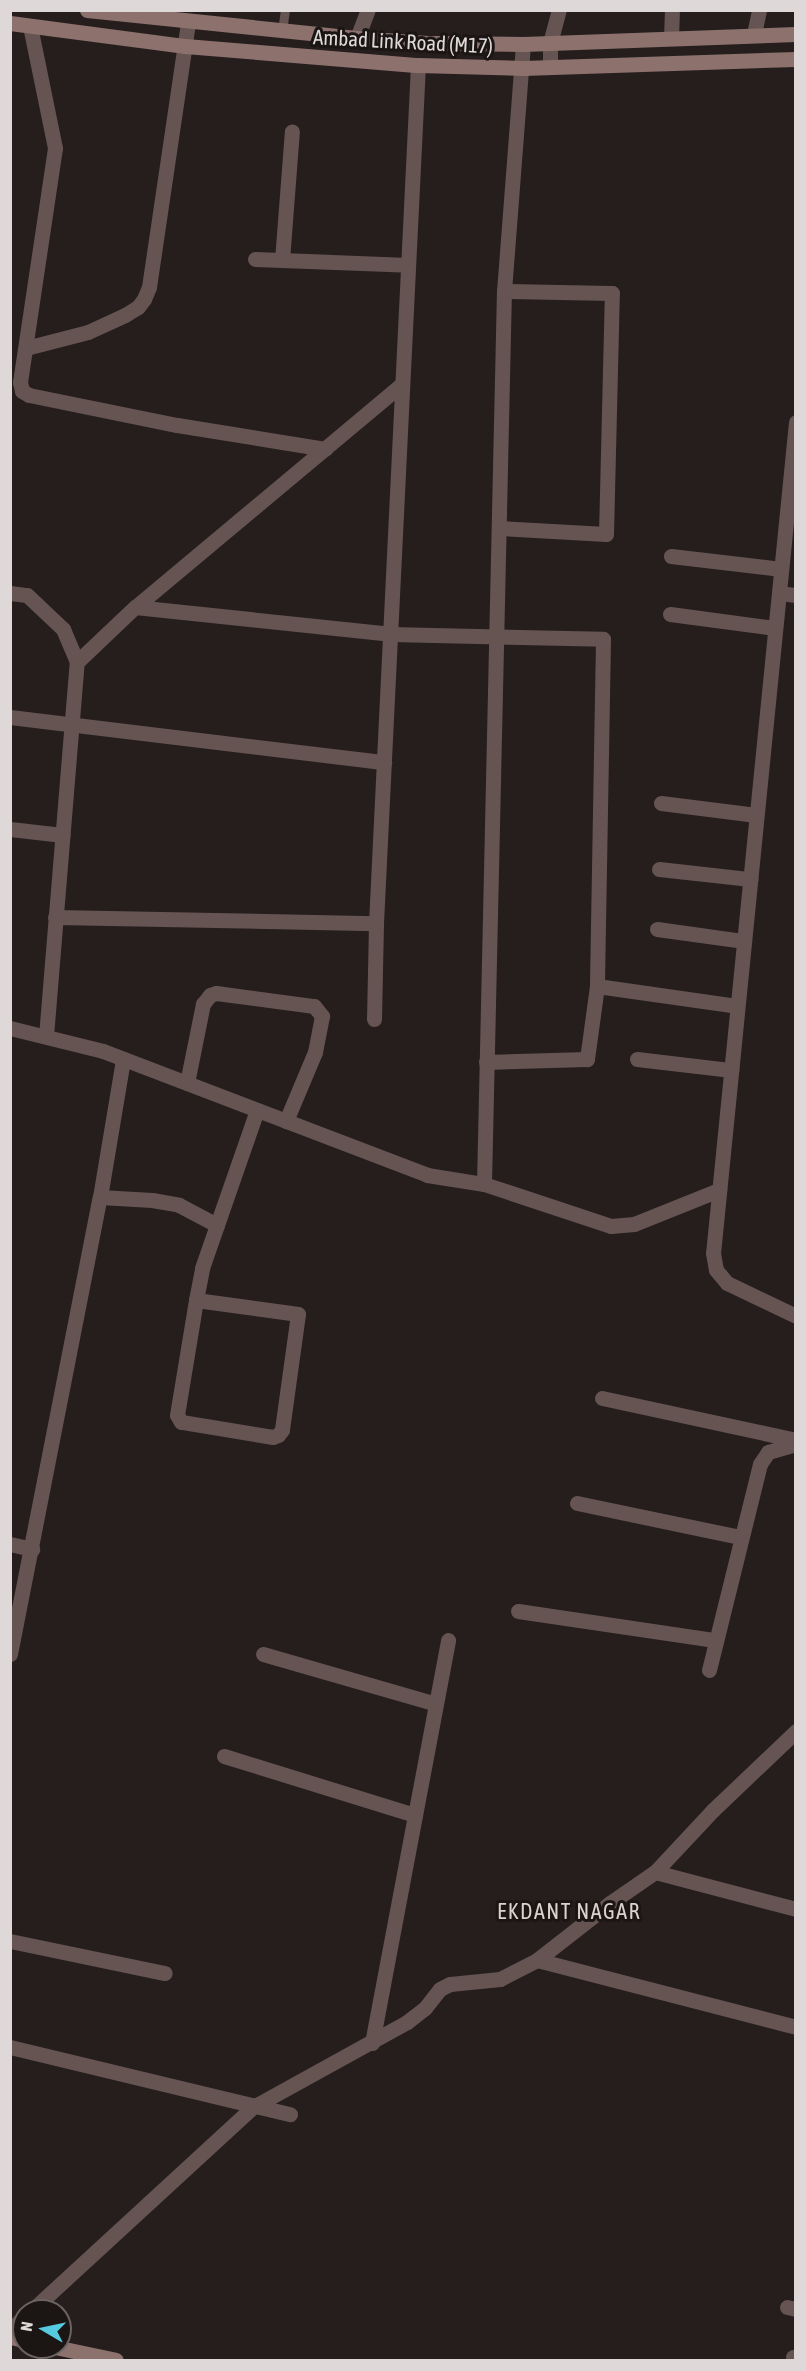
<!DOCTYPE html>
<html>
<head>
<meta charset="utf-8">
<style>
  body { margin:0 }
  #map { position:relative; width:806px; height:2371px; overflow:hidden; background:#251e1d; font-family:"Asap Condensed",sans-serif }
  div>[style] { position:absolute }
  .lane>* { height:9px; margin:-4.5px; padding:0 4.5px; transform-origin:4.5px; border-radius:4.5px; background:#655451 }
  .street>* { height:15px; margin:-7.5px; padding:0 7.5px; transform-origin:7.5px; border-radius:7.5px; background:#655451 }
  .secondary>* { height:15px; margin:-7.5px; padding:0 7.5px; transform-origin:7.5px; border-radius:7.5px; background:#8c716d }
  span { translate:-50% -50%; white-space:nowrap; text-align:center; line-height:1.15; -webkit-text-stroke:6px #1b1514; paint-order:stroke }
  .street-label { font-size:21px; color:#ded9d8 }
  .neighbourhood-label { font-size:22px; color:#dbd2d0; letter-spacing:1.5px }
  .frame { position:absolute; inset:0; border:12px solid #ded9d8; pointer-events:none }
  .north { position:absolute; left:12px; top:2299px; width:60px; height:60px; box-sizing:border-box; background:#1b1514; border:2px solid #696362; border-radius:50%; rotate:279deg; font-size:16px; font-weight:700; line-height:24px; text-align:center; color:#ded9d8 }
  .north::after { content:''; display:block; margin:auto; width:21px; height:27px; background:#55cadf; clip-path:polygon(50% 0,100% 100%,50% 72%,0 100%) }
</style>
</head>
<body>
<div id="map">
  <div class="lane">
    <div style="left:282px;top:31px;width:21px;rotate:-82deg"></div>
  </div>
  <div class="street">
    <div style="left:30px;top:26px;width:125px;rotate:78.4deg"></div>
    <div style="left:55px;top:148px;width:237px;rotate:98.5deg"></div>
    <div style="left:20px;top:382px;width:9px;rotate:77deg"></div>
    <div style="left:22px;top:391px;width:8px;rotate:30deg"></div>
    <div style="left:29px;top:395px;width:151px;rotate:11.5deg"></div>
    <div style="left:177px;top:425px;width:150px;rotate:9.2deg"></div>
    <div style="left:754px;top:34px;width:25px;rotate:-78deg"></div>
    <div style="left:357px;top:38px;width:30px;rotate:-69deg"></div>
    <div style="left:671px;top:38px;width:28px;rotate:-88deg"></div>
    <div style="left:550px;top:67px;width:24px;rotate:-90deg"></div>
    <div style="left:550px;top:43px;width:34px;rotate:-75deg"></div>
    <div style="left:255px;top:259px;width:153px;rotate:2.2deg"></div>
    <div style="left:282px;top:260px;width:129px;rotate:-85.6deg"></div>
    <div style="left:26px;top:348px;width:64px;rotate:-14.5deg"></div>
    <div style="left:88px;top:332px;width:41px;rotate:-24.7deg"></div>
    <div style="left:125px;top:315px;width:15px;rotate:-32deg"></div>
    <div style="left:138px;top:307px;width:10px;rotate:-53deg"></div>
    <div style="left:144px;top:299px;width:13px;rotate:-67deg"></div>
    <div style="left:149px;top:287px;width:268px;rotate:-81.6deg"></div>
    <div style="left:402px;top:384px;width:348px;rotate:140.1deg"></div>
    <div style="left:135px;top:607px;width:256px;rotate:6deg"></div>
    <div style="left:390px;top:634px;width:213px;rotate:1.3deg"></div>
    <div style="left:603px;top:639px;width:347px;rotate:91deg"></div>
    <div style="left:597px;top:986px;width:74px;rotate:97.8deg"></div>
    <div style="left:587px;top:1059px;width:101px;rotate:178.3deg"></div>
    <div style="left:796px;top:422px;width:835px;rotate:95.7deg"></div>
    <div style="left:713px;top:1253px;width:17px;rotate:80deg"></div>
    <div style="left:716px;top:1270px;width:17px;rotate:50deg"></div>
    <div style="left:727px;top:1283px;width:76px;rotate:25.6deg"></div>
    <div style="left:500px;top:528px;width:106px;rotate:3.2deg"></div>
    <div style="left:606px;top:534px;width:241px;rotate:-88.6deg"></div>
    <div style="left:612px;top:293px;width:108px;rotate:-178.9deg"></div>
    <div style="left:671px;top:556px;width:111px;rotate:6.7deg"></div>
    <div style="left:10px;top:593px;width:17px;rotate:7deg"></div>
    <div style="left:27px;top:595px;width:50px;rotate:43.4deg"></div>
    <div style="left:63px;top:629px;width:36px;rotate:67deg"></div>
    <div style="left:779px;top:593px;width:17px;rotate:7deg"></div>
    <div style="left:670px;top:614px;width:106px;rotate:7.6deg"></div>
    <div style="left:10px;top:717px;width:377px;rotate:6.9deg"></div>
    <div style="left:661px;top:803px;width:96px;rotate:7.2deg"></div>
    <div style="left:10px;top:829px;width:53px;rotate:6.5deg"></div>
    <div style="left:659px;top:869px;width:92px;rotate:6.3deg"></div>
    <div style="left:55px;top:917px;width:321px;rotate:1.1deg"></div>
    <div style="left:657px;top:929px;width:88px;rotate:7.9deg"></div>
    <div style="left:597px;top:986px;width:141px;rotate:8.1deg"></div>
    <div style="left:374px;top:1019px;width:96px;rotate:-88.8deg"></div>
    <div style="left:376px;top:923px;width:859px;rotate:-87.2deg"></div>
    <div style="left:10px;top:1028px;width:96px;rotate:13.9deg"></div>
    <div style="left:103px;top:1051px;width:347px;rotate:20.9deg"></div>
    <div style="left:427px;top:1175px;width:58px;rotate:9deg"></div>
    <div style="left:484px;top:1184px;width:134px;rotate:18.3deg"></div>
    <div style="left:611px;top:1226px;width:23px;rotate:-5deg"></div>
    <div style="left:634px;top:1224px;width:92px;rotate:-21.8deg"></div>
    <div style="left:46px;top:1036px;width:375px;rotate:-85.3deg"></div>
    <div style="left:77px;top:662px;width:80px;rotate:-43.5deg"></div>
    <div style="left:637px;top:1059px;width:95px;rotate:6.7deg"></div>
    <div style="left:187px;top:1083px;width:81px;rotate:-78.6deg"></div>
    <div style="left:203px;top:1004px;width:11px;rotate:-52deg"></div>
    <div style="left:210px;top:995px;width:6px;rotate:-18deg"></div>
    <div style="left:216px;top:993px;width:99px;rotate:7.6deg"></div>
    <div style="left:314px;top:1006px;width:13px;rotate:51deg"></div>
    <div style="left:322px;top:1016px;width:37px;rotate:101deg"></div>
    <div style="left:315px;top:1052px;width:75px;rotate:112.8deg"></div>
    <div style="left:484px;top:1184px;width:893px;rotate:-88.72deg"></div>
    <div style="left:504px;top:291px;width:248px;rotate:-85.6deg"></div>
    <div style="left:100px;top:1197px;width:52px;rotate:3.3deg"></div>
    <div style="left:152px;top:1200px;width:27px;rotate:10deg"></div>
    <div style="left:179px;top:1205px;width:43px;rotate:27.8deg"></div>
    <div style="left:196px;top:1300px;width:103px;rotate:7.8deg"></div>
    <div style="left:298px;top:1314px;width:117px;rotate:97.9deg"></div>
    <div style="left:282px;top:1430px;width:6px;rotate:129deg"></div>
    <div style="left:278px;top:1435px;width:5px;rotate:158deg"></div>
    <div style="left:273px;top:1437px;width:93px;rotate:-170.7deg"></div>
    <div style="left:181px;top:1422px;width:8px;rotate:-120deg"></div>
    <div style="left:177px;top:1415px;width:117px;rotate:-80.6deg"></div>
    <div style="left:196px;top:1300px;width:33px;rotate:-79deg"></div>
    <div style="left:202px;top:1268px;width:167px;rotate:-70.8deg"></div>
    <div style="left:602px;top:1398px;width:198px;rotate:12.2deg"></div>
    <div style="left:577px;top:1503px;width:167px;rotate:11.8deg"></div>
    <div style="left:10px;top:1544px;width:23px;rotate:13deg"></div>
    <div style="left:518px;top:1611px;width:199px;rotate:8.4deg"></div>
    <div style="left:10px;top:1654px;width:466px;rotate:-78.9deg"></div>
    <div style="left:100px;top:1197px;width:140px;rotate:-80.5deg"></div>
    <div style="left:263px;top:1654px;width:180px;rotate:16.1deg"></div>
    <div style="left:709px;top:1670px;width:212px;rotate:-76.1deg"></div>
    <div style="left:760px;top:1464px;width:14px;rotate:-56deg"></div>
    <div style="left:768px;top:1452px;width:29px;rotate:-16deg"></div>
    <div style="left:224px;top:1756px;width:200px;rotate:17.2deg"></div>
    <div style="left:655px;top:1872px;width:146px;rotate:14.7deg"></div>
    <div style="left:10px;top:1941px;width:158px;rotate:11.7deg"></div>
    <div style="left:537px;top:1960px;width:268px;rotate:14.5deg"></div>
    <div style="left:372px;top:2043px;width:410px;rotate:-79.3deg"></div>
    <div style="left:10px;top:2047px;width:288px;rotate:13.5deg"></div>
    <div style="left:787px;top:2307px;width:9px;rotate:13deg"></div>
    <div style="left:31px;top:2311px;width:301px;rotate:-42.6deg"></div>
    <div style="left:253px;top:2107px;width:176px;rotate:-28.9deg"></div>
    <div style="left:407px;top:2022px;width:23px;rotate:-38deg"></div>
    <div style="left:425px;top:2008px;width:24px;rotate:-52deg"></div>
    <div style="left:440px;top:1989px;width:11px;rotate:-27deg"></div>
    <div style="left:450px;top:1984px;width:50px;rotate:-5.7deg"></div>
    <div style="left:500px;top:1979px;width:42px;rotate:-27.2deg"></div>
    <div style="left:537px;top:1960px;width:93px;rotate:-38deg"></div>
    <div style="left:610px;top:1903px;width:55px;rotate:-34.6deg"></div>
    <div style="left:655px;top:1872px;width:85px;rotate:-46.9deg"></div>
    <div style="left:713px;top:1810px;width:115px;rotate:-43.6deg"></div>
    <div style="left:10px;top:2330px;width:19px;rotate:-43deg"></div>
    <div style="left:793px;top:2357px;width:3px"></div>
  </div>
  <div class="secondary">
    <div style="left:87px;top:10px;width:271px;rotate:5.9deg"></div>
    <div style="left:357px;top:38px;width:70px;rotate:4.1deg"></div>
    <div style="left:427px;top:43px;width:96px;rotate:0.6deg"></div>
    <div style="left:523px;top:44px;width:273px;rotate:-2.1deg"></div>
    <div style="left:10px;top:23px;width:177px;rotate:7.5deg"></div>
    <div style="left:185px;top:46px;width:234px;rotate:4.7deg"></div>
    <div style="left:418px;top:65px;width:105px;rotate:1.6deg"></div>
    <div style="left:523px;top:68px;width:273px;rotate:-1.9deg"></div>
    <div style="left:10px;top:2337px;width:14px;rotate:12deg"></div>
    <div style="left:55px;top:2347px;width:62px;rotate:12deg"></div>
  </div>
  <div class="street-label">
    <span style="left:403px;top:41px;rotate:3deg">Ambad Link Road (M17)</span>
  </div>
  <div class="neighbourhood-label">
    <span style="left:569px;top:1912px">EKDANT NAGAR</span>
  </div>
  <div class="frame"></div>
  <div class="north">N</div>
</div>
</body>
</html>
